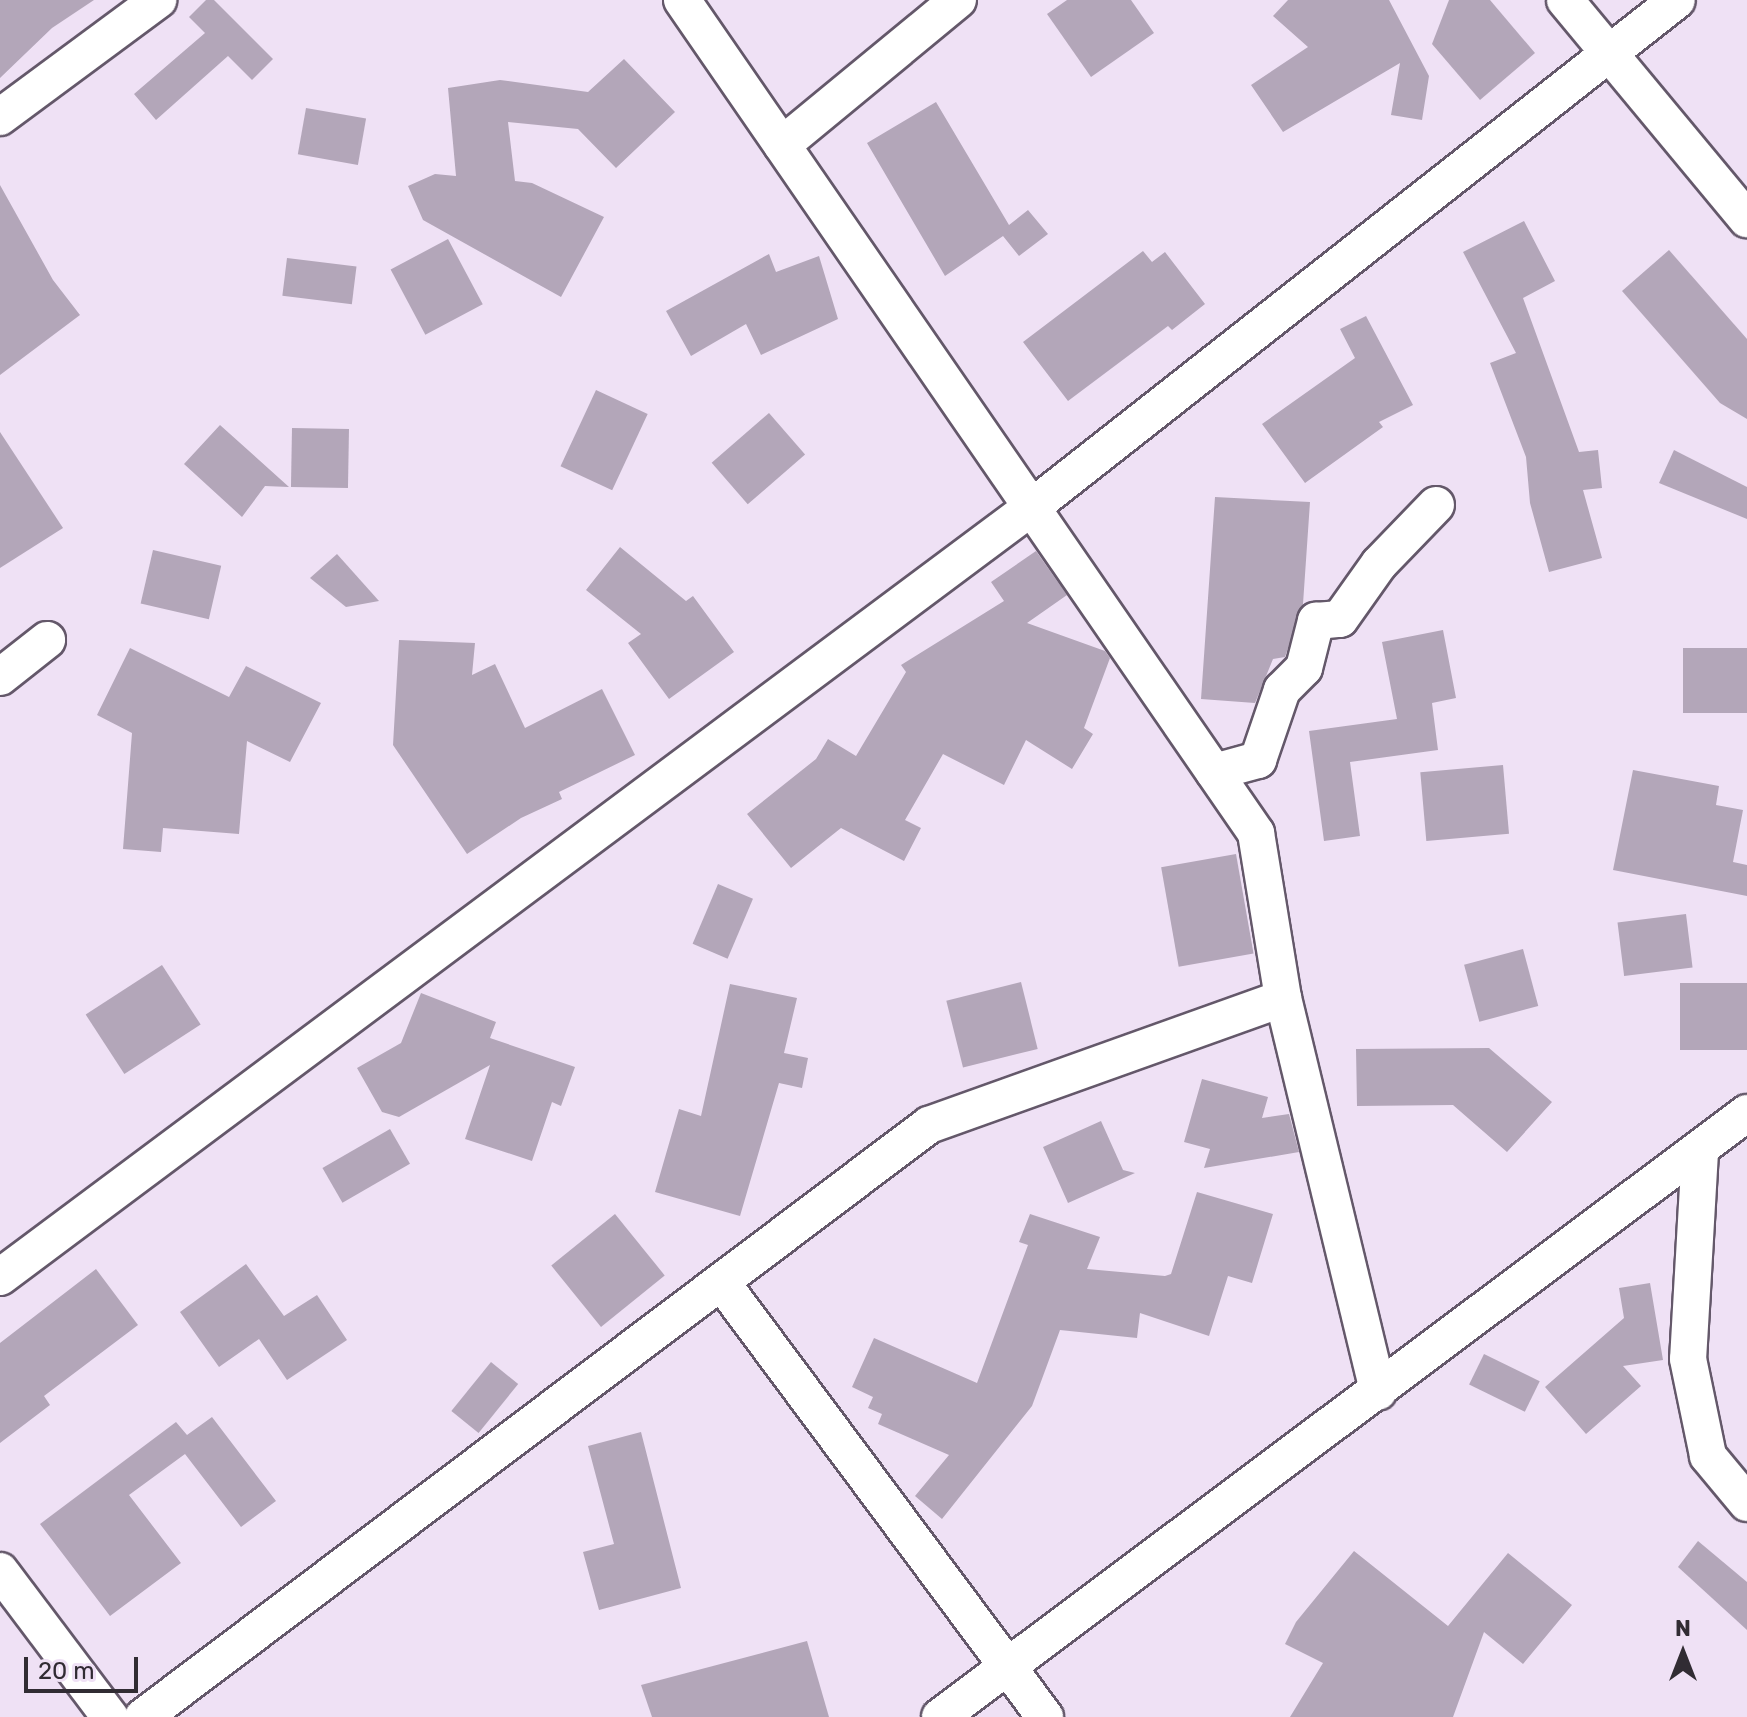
<!DOCTYPE html>
<html>
<head>
<meta charset="utf-8">
<style>
  body { margin:0 }
  #map { position:relative; width:1747px; height:1717px; overflow:hidden; background:#efe1f5; font-family:Rubik,sans-serif }
  div>[style] { position:absolute }
  .building>* { inset:0; background:#b3a6b9; transform-origin:0 0 }
  .roads { filter:drop-shadow(2px 0 #64586a) drop-shadow(-2px 0 #64586a) drop-shadow(0 2px #64586a) drop-shadow(0 -2px #64586a) }
  .minor>* { height:36px; margin:-18px; padding:0 18px; transform-origin:18px; border-radius:18px; background:#fff }
  span { translate:-50% -50%; white-space:nowrap; text-align:center; line-height:1.15; -webkit-text-stroke:6px #efe1f5; paint-order:stroke }
  .north { position:absolute; left:1643px; top:1613px; width:80px; height:80px; -webkit-text-stroke:6px #efe1f5; paint-order:stroke; rotate:0deg; font-size:22px; font-weight:700; line-height:32px; text-align:center; color:#312c33 }
  .north::after { content:''; display:block; margin:auto; width:28px; height:36px; background:#312c33; clip-path:polygon(50% 0,100% 100%,50% 72%,0 100%) }
  .scale { position:absolute; left:24px; top:1657px; width:114px; height:36px; box-sizing:border-box; border:4px solid #312c33; border-top:0; padding-left:10px; font-size:24px; line-height:28px; white-space:nowrap; color:#312c33; -webkit-text-stroke:6px #efe1f5; paint-order:stroke }
</style>
</head>
<body>
<div id="map">
  <div class="building">
    <div style="clip-path:polygon(0 0,94px 0,52px 28px,0 78px)"></div>
    <div style="clip-path:polygon(206px 0,214px 0,273px 59px,252px 80px,228px 56px,156px 120px,134px 94px,205px 33px,189px 17px)"></div>
    <div style="clip-path:polygon(1067px 0,1131px 0,1154px 33px,1091px 77px,1047px 14px)"></div>
    <div style="clip-path:polygon(1288px 0,1389px 0,1429px 76px,1422px 120px,1391px 115px,1400px 63px,1283px 132px,1251px 85px,1308px 47px,1273px 16px)"></div>
    <div style="clip-path:polygon(1449px 0,1490px 0,1535px 53px,1480px 100px,1432px 44px)"></div>
    <div style="clip-path:polygon(624px 59px,675px 112px,616px 168px,578px 129px,508px 122px,515px 181px,532px 183px,604px 217px,561px 297px,423px 220px,408px 186px,435px 174px,456px 176px,448px 88px,500px 80px,588px 92px)"></div>
    <div style="clip-path:polygon(936px 102px,1009px 225px,1028px 210px,1048px 234px,1019px 256px,1003px 236px,945px 276px,867px 143px)"></div>
    <div style="left:306px;top:108px;width:61px;height:47px;rotate:10deg"></div>
    <div style="clip-path:polygon(0 185px,53px 280px,80px 315px,0 375px)"></div>
    <div style="clip-path:polygon(1524px 221px,1555px 281px,1523px 298px,1579px 452px,1598px 450px,1602px 488px,1583px 490px,1602px 558px,1549px 572px,1530px 503px,1526px 457px,1490px 363px,1516px 353px,1463px 252px)"></div>
    <div style="left:448px;top:239px;width:74px;height:65px;rotate:62deg"></div>
    <div style="clip-path:polygon(1669px 250px,1747px 339px,1747px 419px,1720px 403px,1622px 291px)"></div>
    <div style="clip-path:polygon(1143px 251px,1152px 262px,1165px 252px,1205px 304px,1172px 330px,1168px 326px,1068px 401px,1023px 342px)"></div>
    <div style="clip-path:polygon(769px 254px,776px 272px,819px 256px,838px 319px,761px 355px,746px 324px,691px 356px,666px 311px)"></div>
    <div style="left:287px;top:258px;width:70px;height:38px;rotate:7deg"></div>
    <div style="clip-path:polygon(1366px 316px,1413px 405px,1379px 422px,1383px 427px,1305px 483px,1262px 424px,1355px 358px,1340px 329px)"></div>
    <div style="left:596px;top:390px;width:57px;height:84px;rotate:25deg"></div>
    <div style="left:769px;top:413px;width:55px;height:76px;rotate:49deg"></div>
    <div style="clip-path:polygon(220px 425px,289px 487px,265px 486px,242px 517px,184px 464px)"></div>
    <div style="left:292px;top:428px;width:57px;height:59px;rotate:1deg"></div>
    <div style="clip-path:polygon(0 432px,63px 528px,0 568px)"></div>
    <div style="clip-path:polygon(1674px 450px,1747px 487px,1747px 519px,1659px 483px)"></div>
    <div style="clip-path:polygon(1215px 497px,1310px 502px,1303px 604px,1285px 657px,1273px 659px,1255px 703px,1201px 699px)"></div>
    <div style="clip-path:polygon(620px 547px,686px 601px,693px 596px,734px 652px,669px 699px,628px 643px,641px 634px,586px 590px)"></div>
    <div style="left:153px;top:550px;width:70px;height:55px;rotate:13deg"></div>
    <div style="clip-path:polygon(1036px 551px,1067px 595px,1027px 623px,1105px 651px,1110px 658px,1084px 728px,1093px 734px,1072px 769px,1026px 740px,1004px 785px,943px 754px,905px 820px,921px 828px,904px 861px,841px 828px,791px 868px,747px 814px,816px 759px,828px 739px,856px 756px,906px 672px,901px 665px,1004px 601px,991px 582px)"></div>
    <div style="clip-path:polygon(337px 554px,379px 601px,346px 607px,310px 578px)"></div>
    <div style="clip-path:polygon(1443px 630px,1456px 698px,1432px 703px,1438px 750px,1350px 762px,1360px 836px,1324px 841px,1309px 731px,1397px 719px,1382px 642px)"></div>
    <div style="clip-path:polygon(399px 640px,475px 643px,472px 675px,495px 664px,525px 728px,602px 689px,635px 755px,559px 792px,562px 799px,521px 818px,467px 854px,393px 745px)"></div>
    <div style="clip-path:polygon(130px 648px,229px 697px,246px 666px,321px 703px,290px 762px,247px 741px,239px 834px,163px 828px,161px 852px,123px 849px,132px 733px,97px 715px)"></div>
    <div style="left:1683px;top:648px;width:64px;height:65px"></div>
    <div style="left:1503px;top:765px;width:69px;height:83px;rotate:85deg"></div>
    <div style="clip-path:polygon(1633px 770px,1719px 786px,1716px 805px,1743px 810px,1733px 862px,1747px 865px,1747px 896px,1613px 870px)"></div>
    <div style="left:1236px;top:854px;width:101px;height:76px;rotate:80deg"></div>
    <div style="left:718px;top:884px;width:38px;height:65px;rotate:23deg"></div>
    <div style="left:1686px;top:914px;width:54px;height:69px;rotate:83deg"></div>
    <div style="left:1523px;top:949px;width:59px;height:61px;rotate:75deg"></div>
    <div style="left:162px;top:965px;width:71px;height:91px;rotate:57deg"></div>
    <div style="left:1021px;top:982px;width:69px;height:77px;rotate:76deg"></div>
    <div style="left:1747px;top:983px;width:67px;height:67px;rotate:90deg"></div>
    <div style="clip-path:polygon(730px 984px,797px 998px,784px 1053px,808px 1058px,802px 1088px,779px 1083px,740px 1216px,655px 1192px,679px 1109px,701px 1116px)"></div>
    <div style="clip-path:polygon(421px 993px,496px 1022px,490px 1038px,575px 1067px,561px 1106px,552px 1102px,532px 1161px,465px 1139px,490px 1065px,399px 1117px,382px 1112px,357px 1068px,401px 1043px)"></div>
    <div style="clip-path:polygon(1489px 1048px,1552px 1102px,1507px 1152px,1453px 1105px,1357px 1106px,1356px 1049px)"></div>
    <div style="clip-path:polygon(1202px 1079px,1268px 1097px,1262px 1118px,1289px 1114px,1299px 1152px,1204px 1168px,1210px 1149px,1184px 1142px)"></div>
    <div style="clip-path:polygon(1101px 1121px,1123px 1170px,1135px 1173px,1068px 1203px,1043px 1147px)"></div>
    <div style="left:390px;top:1129px;width:40px;height:78px;rotate:60deg"></div>
    <div style="clip-path:polygon(1197px 1192px,1273px 1214px,1252px 1283px,1228px 1276px,1209px 1336px,1140px 1313px,1137px 1338px,1060px 1330px,1032px 1406px,942px 1519px,915px 1496px,949px 1455px,878px 1424px,882px 1414px,868px 1408px,873px 1397px,852px 1387px,874px 1338px,977px 1383px,1028px 1245px,1019px 1242px,1030px 1214px,1100px 1237px,1087px 1269px,1165px 1276px,1171px 1274px)"></div>
    <div style="left:615px;top:1214px;width:79px;height:82px;rotate:51deg"></div>
    <div style="clip-path:polygon(246px 1264px,284px 1316px,317px 1295px,347px 1340px,287px 1380px,259px 1339px,219px 1367px,180px 1312px)"></div>
    <div style="clip-path:polygon(96px 1269px,138px 1325px,44px 1396px,50px 1405px,0 1443px,0 1343px)"></div>
    <div style="clip-path:polygon(1650px 1283px,1663px 1360px,1623px 1366px,1641px 1386px,1586px 1434px,1545px 1387px,1624px 1318px,1619px 1288px)"></div>
    <div style="left:1484px;top:1354px;width:62px;height:34px;rotate:26deg"></div>
    <div style="left:491px;top:1362px;width:35px;height:63px;rotate:39deg"></div>
    <div style="clip-path:polygon(212px 1417px,276px 1501px,241px 1527px,185px 1454px,129px 1495px,181px 1563px,110px 1616px,40px 1524px,176px 1422px,187px 1435px)"></div>
    <div style="clip-path:polygon(641px 1432px,681px 1588px,599px 1610px,583px 1552px,614px 1544px,588px 1446px)"></div>
    <div style="clip-path:polygon(1698px 1541px,1747px 1582px,1747px 1630px,1678px 1567px)"></div>
    <div style="clip-path:polygon(1354px 1551px,1448px 1626px,1508px 1553px,1572px 1605px,1523px 1664px,1484px 1632px,1453px 1717px,1290px 1717px,1323px 1663px,1285px 1644px,1296px 1622px)"></div>
    <div style="clip-path:polygon(807px 1641px,829px 1717px,652px 1717px,641px 1685px)"></div>
  </div>
  <div class="roads">
    <div class="minor">
      <div style="left:682px;top:0;width:1012px;rotate:55.43deg"></div>
      <div style="left:1256px;top:833px;width:167px;rotate:80.7deg"></div>
      <div style="left:1283px;top:998px;width:405px;rotate:76.4deg"></div>
      <div style="left:1565px;top:0;width:285px;rotate:50.3deg"></div>
      <div style="left:0;top:117px;width:197px;rotate:-36.5deg"></div>
      <div style="left:782px;top:145px;width:228px;rotate:-39.5deg"></div>
      <div style="left:0;top:677px;width:60px;rotate:-38.2deg"></div>
      <div style="left:1214px;top:772px;width:46px;rotate:-15.3deg"></div>
      <div style="left:1258px;top:760px;width:74px;rotate:-71.1deg"></div>
      <div style="left:1282px;top:690px;width:31px;rotate:-45deg"></div>
      <div style="left:1304px;top:668px;width:49px;rotate:-75.7deg"></div>
      <div style="left:1316px;top:621px;width:24px;rotate:-5deg"></div>
      <div style="left:1340px;top:619px;width:67px;rotate:-54.7deg"></div>
      <div style="left:1379px;top:564px;width:82px;rotate:-46deg"></div>
      <div style="left:1700px;top:1152px;width:207px;rotate:93.3deg"></div>
      <div style="left:1688px;top:1359px;width:99px;rotate:78.3deg"></div>
      <div style="left:1708px;top:1456px;width:61px;rotate:50.3deg"></div>
      <div style="left:0;top:1277px;width:1288px;rotate:-36.73deg"></div>
      <div style="left:1032px;top:507px;width:820px;rotate:-38.17deg"></div>
      <div style="left:722px;top:1283px;width:541px;rotate:53.34deg"></div>
      <div style="left:0;top:1571px;width:183px;rotate:53deg"></div>
      <div style="left:143px;top:1717px;width:984px;rotate:-36.99deg"></div>
      <div style="left:929px;top:1125px;width:376px;rotate:-19.7deg"></div>
      <div style="left:940px;top:1717px;width:1008px;rotate:-36.81deg"></div>
    </div>
  </div>
  <div class="north">N</div>
  <div class="scale">20 m</div>
</div>
</body>
</html>
